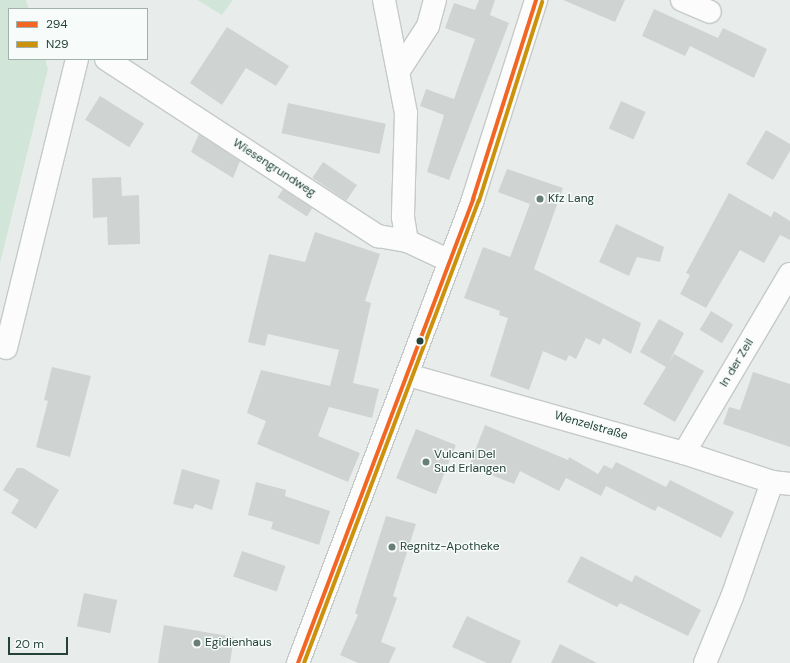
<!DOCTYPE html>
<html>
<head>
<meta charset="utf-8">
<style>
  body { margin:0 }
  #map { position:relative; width:790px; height:663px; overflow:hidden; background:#e8edeb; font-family:"DM Sans",sans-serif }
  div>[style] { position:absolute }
  .green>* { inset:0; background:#d1e6d8 }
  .building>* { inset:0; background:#cfd4d2; transform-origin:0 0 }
  .roads { filter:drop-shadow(1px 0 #c5cac8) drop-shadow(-1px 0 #c5cac8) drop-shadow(0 1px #c5cac8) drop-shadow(0 -1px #c5cac8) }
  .minor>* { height:22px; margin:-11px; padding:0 11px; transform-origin:11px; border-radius:11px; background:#fcfcfc }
  .bus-1>* { height:4px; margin:-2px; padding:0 2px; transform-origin:2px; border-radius:2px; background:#f26522 }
  .bus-2>* { height:4px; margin:-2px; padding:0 2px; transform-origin:2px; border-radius:2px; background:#cd920c }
  .dots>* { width:11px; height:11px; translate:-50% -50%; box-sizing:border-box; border:2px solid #f7fbf9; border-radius:50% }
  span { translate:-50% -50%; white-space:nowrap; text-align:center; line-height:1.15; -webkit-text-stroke:3px #f7fbf9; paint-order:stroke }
  .street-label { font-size:12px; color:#24423a }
  .poi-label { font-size:12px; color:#24423a }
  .left { translate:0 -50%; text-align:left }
  .legend { position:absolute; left:8px; top:8px; width:140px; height:52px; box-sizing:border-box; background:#f7fbf9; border:1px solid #a3b1ad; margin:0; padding:5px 7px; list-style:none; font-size:12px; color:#24423a }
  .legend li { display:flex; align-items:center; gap:8px; height:20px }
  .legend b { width:20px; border:1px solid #a3b1ad }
  .scale { position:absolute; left:8px; top:637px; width:60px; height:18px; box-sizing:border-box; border:2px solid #24423a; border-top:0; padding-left:5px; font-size:12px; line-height:14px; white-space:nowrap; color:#24423a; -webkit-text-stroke:3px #f7fbf9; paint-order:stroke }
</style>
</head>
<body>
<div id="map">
  <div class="green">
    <div style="clip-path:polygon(0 0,26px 0,29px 9px,9px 9px,9px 59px,45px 59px,48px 69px,0 263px)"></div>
    <div style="clip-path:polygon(197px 0,233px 0,222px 15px)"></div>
  </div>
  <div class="building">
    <div style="clip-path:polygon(479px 0,495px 0,490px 15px,509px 23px,449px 180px,427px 172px,444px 115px,420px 106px,426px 89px,454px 99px,475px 39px,445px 28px,454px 3px,475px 10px)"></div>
    <div style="clip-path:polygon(563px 0,625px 0,615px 22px)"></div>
    <div style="clip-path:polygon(654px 9px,718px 38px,723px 28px,767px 49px,754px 78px,690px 46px,685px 56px,642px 36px)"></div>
    <div style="clip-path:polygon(227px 27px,289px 66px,276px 86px,246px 68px,222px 105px,190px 83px)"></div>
    <div style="left:100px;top:96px;width:52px;height:28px;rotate:32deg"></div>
    <div style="left:621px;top:101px;width:27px;height:30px;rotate:24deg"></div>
    <div style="left:288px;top:103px;width:100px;height:31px;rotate:12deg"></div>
    <div style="clip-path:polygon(766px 130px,790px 144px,790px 151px,773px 180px,746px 164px)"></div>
    <div style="clip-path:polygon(199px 134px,240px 161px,233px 178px,191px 152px)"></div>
    <div style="left:323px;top:162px;width:41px;height:19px;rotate:34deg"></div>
    <div style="clip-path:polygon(507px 169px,563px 188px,534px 269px,641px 323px,631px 354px,603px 338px,600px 345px,586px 338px,576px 359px,569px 355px,566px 361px,543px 351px,529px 390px,490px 376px,508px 318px,499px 315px,500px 311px,464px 298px,483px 247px,510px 257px,530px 204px,498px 192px)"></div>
    <div style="clip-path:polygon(121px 177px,122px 196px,139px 195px,140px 244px,108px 245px,107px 217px,93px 218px,92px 178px)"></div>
    <div style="left:283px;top:189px;width:35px;height:10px;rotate:33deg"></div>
    <div style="clip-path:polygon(729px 193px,771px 217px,774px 211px,790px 221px,790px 240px,780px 235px,764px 263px,740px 250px,706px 308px,680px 294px,690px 275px,686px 273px)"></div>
    <div style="clip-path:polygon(616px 224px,664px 247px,660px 262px,637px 257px,629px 276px,599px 262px)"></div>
    <div style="clip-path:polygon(315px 232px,380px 254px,365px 301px,371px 303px,353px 383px,379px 389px,372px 418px,329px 407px,318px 436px,360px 453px,348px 482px,257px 444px,266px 421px,247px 413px,261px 370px,330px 386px,339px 350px,268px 334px,265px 346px,248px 342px,269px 254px,305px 262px)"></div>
    <div style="left:711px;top:311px;width:26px;height:22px;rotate:31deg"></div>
    <div style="clip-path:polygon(659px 319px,684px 333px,668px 364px,674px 354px,704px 371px,675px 422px,643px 404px,666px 367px,640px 352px)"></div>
    <div style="clip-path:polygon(52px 367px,91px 376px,70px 457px,36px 447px,48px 401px,44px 400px)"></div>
    <div style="clip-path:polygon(753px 372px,790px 384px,790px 447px,723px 424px,729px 407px,740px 410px)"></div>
    <div style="clip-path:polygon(485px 425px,568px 460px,569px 457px,598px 474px,604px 465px,612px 469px,616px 462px,666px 487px,670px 480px,734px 512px,721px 538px,658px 506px,655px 511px,606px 486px,601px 496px,566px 478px,559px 491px,520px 471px,514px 484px,469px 466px)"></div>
    <div style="left:416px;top:429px;width:43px;height:53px;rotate:22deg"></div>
    <div style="clip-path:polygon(17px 468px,23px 468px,59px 490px,36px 529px,11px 513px,19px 500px,3px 490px)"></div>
    <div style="clip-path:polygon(182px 469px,220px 480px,212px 510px,195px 504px,193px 509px,173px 504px)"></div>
    <div style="clip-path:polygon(256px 482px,286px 490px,285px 496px,330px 511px,319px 545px,271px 529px,273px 522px,248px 515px)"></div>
    <div style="clip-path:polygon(386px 516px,416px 524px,393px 596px,397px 598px,381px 642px,396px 648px,389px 663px,358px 663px,340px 655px,358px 615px,355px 613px)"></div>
    <div style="left:242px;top:551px;width:46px;height:27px;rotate:19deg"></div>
    <div style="clip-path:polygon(581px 556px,632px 582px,635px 575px,701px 610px,688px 636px,620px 603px,617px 607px,567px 582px)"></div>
    <div style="left:84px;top:593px;width:34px;height:34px;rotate:12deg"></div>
    <div style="clip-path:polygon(467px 616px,521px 641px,511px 663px,487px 663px,452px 647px)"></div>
    <div style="clip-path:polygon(164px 625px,234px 637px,230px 663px,158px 663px)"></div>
    <div style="clip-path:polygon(560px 644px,597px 663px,551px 663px)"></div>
  </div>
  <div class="roads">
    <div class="minor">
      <div style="left:384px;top:0;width:115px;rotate:79deg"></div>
      <div style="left:406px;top:113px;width:104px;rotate:91.7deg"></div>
      <div style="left:403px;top:217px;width:24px;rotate:81deg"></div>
      <div style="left:682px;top:0;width:30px;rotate:23deg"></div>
      <div style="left:106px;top:59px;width:325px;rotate:33.1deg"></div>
      <div style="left:378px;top:236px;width:29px;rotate:10deg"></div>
      <div style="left:407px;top:241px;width:47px;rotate:24.9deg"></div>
      <div style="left:400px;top:69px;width:51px;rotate:-56.9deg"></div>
      <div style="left:428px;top:26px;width:27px;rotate:-75deg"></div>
      <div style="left:6px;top:348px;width:298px;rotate:-76.2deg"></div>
      <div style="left:408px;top:375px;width:287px;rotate:15.8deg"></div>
      <div style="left:684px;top:453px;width:93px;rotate:18.2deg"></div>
      <div style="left:772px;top:482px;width:18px;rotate:6deg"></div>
      <div style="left:684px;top:453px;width:208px;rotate:-59.4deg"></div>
      <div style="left:298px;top:663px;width:496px;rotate:-69.3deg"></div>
      <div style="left:473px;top:199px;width:209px;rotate:-72.4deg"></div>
      <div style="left:705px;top:663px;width:71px;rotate:-67.8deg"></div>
      <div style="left:732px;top:597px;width:122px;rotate:-70.8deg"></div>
    </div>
  </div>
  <div class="bus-1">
    <div style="left:298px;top:663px;width:496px;rotate:-69.3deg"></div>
    <div style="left:473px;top:199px;width:209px;rotate:-72.4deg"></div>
  </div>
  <div class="bus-2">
    <div style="left:304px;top:663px;width:494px;rotate:-69.3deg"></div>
    <div style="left:479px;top:201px;width:209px;rotate:-72.4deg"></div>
  </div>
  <div class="dots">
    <div style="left:540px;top:199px;background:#697e78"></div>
    <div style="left:420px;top:341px;background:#24423a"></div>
    <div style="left:426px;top:462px;background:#697e78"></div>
    <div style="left:392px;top:547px;background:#697e78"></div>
    <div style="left:197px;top:643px;background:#697e78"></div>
  </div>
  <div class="street-label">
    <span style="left:274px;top:168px;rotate:33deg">Wiesengrundweg</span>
    <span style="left:737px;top:363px;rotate:-59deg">In der Zeil</span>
    <span style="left:591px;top:426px;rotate:16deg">Wenzelstraße</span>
  </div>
  <div class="poi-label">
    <span class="left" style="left:548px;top:199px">Kfz Lang</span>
    <span class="left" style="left:434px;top:462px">Vulcani Del<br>Sud Erlangen</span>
    <span class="left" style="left:400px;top:547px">Regnitz-Apotheke</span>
    <span class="left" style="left:205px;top:643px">Egidienhaus</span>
  </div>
  <ul class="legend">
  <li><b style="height:5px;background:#f26522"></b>294</li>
  <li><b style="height:5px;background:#cd920c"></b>N29</li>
  </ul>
  <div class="scale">20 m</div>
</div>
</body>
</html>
